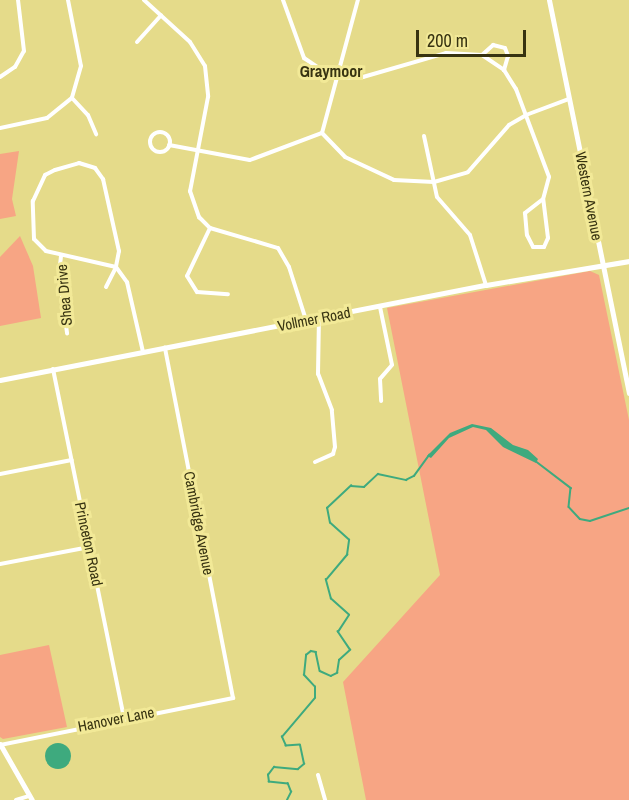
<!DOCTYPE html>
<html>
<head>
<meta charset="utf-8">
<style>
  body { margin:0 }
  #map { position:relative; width:629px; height:800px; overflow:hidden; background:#e5db8a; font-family:"Archivo Narrow",sans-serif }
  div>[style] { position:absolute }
  .green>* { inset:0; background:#f7a584 }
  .water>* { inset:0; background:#3eaa7e }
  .round { border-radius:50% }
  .stream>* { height:1.5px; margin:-0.75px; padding:0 0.75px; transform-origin:0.75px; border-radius:0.75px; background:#3eaa7e }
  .street>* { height:4px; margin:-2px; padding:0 2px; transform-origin:2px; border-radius:2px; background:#fff }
  .street>.ring { margin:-2px; padding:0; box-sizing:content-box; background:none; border:4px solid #fff; border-radius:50% }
  .secondary>* { height:5px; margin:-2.5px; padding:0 2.5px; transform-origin:2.5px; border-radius:2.5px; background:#fff }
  span { translate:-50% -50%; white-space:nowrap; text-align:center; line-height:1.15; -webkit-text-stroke:6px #f2e997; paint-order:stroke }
  .street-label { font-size:15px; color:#373311 }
  .neighbourhood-label { font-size:16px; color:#373311; font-weight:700 }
  .scale { position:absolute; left:416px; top:30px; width:110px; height:27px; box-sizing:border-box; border:3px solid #373311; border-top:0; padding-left:8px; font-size:18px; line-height:21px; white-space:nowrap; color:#373311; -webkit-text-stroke:4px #f2e997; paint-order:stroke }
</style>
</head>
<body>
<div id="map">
  <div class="green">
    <div style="clip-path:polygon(19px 151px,12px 199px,16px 216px,0 219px,0 154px)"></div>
    <div style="clip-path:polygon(20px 236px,33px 266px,41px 318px,0 326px,0 257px)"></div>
    <div style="clip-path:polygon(590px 271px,599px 275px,629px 420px,629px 800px,366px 800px,343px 682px,440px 575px,387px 308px)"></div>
    <div style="clip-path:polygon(49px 645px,67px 727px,3px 739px,0 737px,0 655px)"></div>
  </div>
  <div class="water">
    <div style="clip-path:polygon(472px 424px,491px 428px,513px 445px,528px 450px,538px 459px,536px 463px,503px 447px,486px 430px,473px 427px,449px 438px,431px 458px,427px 456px,450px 433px)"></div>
    <div class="round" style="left:45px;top:743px;width:26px;height:26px"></div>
  </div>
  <div class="stream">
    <div style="left:537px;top:462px;width:43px;rotate:37.4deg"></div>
    <div style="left:571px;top:488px;width:19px;rotate:96deg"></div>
    <div style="left:569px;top:507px;width:16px;rotate:47deg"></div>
    <div style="left:580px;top:519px;width:10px;rotate:11deg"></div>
    <div style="left:590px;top:521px;width:41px;rotate:-18.4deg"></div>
    <div style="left:287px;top:800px;width:9px;rotate:-63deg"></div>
    <div style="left:291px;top:792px;width:9px;rotate:-111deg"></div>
    <div style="left:288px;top:784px;width:19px;rotate:-174deg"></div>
    <div style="left:269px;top:782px;width:7px;rotate:-98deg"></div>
    <div style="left:268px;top:775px;width:10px;rotate:-53deg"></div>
    <div style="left:274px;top:767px;width:24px;rotate:5deg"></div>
    <div style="left:298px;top:769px;width:8px;rotate:-40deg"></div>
    <div style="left:304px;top:764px;width:19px;rotate:-102deg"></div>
    <div style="left:300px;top:745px;width:14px;rotate:176deg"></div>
    <div style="left:286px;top:746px;width:10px;rotate:-114deg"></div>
    <div style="left:282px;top:737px;width:51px;rotate:-49.8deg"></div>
    <div style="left:315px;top:698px;width:11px;rotate:-90deg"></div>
    <div style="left:315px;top:687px;width:16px;rotate:-133deg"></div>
    <div style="left:304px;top:675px;width:20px;rotate:-84deg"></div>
    <div style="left:306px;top:655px;width:6px;rotate:-39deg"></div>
    <div style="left:311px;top:651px;width:5px;rotate:11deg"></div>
    <div style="left:316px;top:652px;width:19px;rotate:78deg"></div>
    <div style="left:320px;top:671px;width:12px;rotate:24deg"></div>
    <div style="left:331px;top:676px;width:7px;rotate:-27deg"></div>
    <div style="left:337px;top:673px;width:13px;rotate:-81deg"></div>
    <div style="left:339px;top:660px;width:15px;rotate:-42deg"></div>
    <div style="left:350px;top:650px;width:22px;rotate:-124deg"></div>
    <div style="left:338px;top:632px;width:20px;rotate:-57deg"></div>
    <div style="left:349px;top:615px;width:24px;rotate:-138deg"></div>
    <div style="left:331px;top:599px;width:20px;rotate:-105deg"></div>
    <div style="left:326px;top:580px;width:33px;rotate:-50deg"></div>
    <div style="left:347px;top:555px;width:15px;rotate:-82deg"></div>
    <div style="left:349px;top:540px;width:25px;rotate:-138deg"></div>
    <div style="left:330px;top:523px;width:15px;rotate:-101deg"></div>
    <div style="left:327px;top:508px;width:33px;rotate:-43deg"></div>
    <div style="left:351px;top:486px;width:13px;rotate:4deg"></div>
    <div style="left:364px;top:487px;width:19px;rotate:-43deg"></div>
    <div style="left:378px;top:474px;width:29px;rotate:12deg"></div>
    <div style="left:406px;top:480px;width:9px;rotate:-27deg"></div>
    <div style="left:414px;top:476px;width:26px;rotate:-54deg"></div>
  </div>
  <div class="street">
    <div style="left:68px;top:0;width:67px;rotate:78.9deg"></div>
    <div style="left:81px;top:66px;width:33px;rotate:106deg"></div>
    <div style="left:72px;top:98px;width:23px;rotate:47deg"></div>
    <div style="left:88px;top:115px;width:21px;rotate:67deg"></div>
    <div style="left:144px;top:0;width:62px;rotate:42.4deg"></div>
    <div style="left:190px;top:42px;width:28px;rotate:58deg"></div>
    <div style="left:205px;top:66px;width:31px;rotate:84deg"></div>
    <div style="left:208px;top:97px;width:96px;rotate:100.8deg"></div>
    <div style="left:190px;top:191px;width:28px;rotate:71deg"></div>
    <div style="left:199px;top:217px;width:16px;rotate:45deg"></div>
    <div style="left:210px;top:228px;width:53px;rotate:115.6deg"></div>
    <div style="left:187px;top:276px;width:19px;rotate:58deg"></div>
    <div style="left:197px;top:292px;width:31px;rotate:4deg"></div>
    <div style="left:283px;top:0;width:62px;rotate:70.1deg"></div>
    <div style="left:304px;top:58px;width:36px;rotate:34deg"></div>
    <div style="left:334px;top:78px;width:29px;rotate:-2deg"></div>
    <div style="left:363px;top:77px;width:86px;rotate:-16.1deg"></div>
    <div style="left:446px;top:53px;width:36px;rotate:3deg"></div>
    <div style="left:482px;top:55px;width:15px;rotate:-42deg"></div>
    <div style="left:493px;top:45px;width:12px;rotate:14deg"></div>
    <div style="left:505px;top:48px;width:9px;rotate:69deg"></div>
    <div style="left:508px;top:56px;width:15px;rotate:106deg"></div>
    <div style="left:137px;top:42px;width:36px;rotate:-48deg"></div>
    <div style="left:482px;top:55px;width:27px;rotate:34deg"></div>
    <div style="left:504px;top:70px;width:22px;rotate:58deg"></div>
    <div style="left:516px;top:89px;width:94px;rotate:69.4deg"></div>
    <div style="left:549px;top:177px;width:23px;rotate:105deg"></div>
    <div style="left:543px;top:199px;width:23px;rotate:142deg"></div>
    <div style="left:525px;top:213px;width:22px;rotate:85deg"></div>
    <div style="left:527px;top:235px;width:13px;rotate:63deg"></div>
    <div style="left:533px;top:247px;width:11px"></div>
    <div style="left:544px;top:247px;width:10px;rotate:-66deg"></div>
    <div style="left:548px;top:238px;width:39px;rotate:-97deg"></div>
    <div style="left:0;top:77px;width:18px;rotate:-34deg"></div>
    <div style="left:15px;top:67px;width:18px;rotate:-61deg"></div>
    <div style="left:24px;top:51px;width:51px;rotate:-96.7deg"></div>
    <div style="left:0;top:128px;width:48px;rotate:-12deg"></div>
    <div style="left:47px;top:118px;width:32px;rotate:-39deg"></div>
    <div class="ring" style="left:150px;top:132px;width:16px;height:16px"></div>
    <div style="left:322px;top:133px;width:138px;rotate:-74.9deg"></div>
    <div style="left:424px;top:136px;width:62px;rotate:78deg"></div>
    <div style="left:437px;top:197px;width:50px;rotate:49deg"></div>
    <div style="left:470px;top:235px;width:52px;rotate:72.3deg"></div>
    <div style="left:169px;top:145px;width:82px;rotate:10.5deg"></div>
    <div style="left:250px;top:160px;width:77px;rotate:-20.6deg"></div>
    <div style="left:322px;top:133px;width:33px;rotate:46deg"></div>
    <div style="left:345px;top:157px;width:54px;rotate:25.1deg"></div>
    <div style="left:394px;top:180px;width:40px;rotate:2.9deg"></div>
    <div style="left:434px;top:182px;width:35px;rotate:-16deg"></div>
    <div style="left:468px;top:172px;width:62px;rotate:-48.9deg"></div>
    <div style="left:509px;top:125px;width:20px;rotate:-30deg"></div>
    <div style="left:526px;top:115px;width:46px;rotate:-20.4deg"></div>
    <div style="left:210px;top:228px;width:71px;rotate:16.4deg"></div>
    <div style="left:278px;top:248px;width:22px;rotate:60deg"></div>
    <div style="left:289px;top:267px;width:56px;rotate:72.2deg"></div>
    <div style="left:61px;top:256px;width:19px;rotate:96deg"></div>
    <div style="left:59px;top:275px;width:59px;rotate:82.1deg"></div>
    <div style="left:106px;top:287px;width:22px;rotate:-63deg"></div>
    <div style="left:116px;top:267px;width:72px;rotate:-167.1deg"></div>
    <div style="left:46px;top:251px;width:17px;rotate:-135deg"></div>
    <div style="left:34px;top:239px;width:38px;rotate:-92deg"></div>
    <div style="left:33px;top:201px;width:29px;rotate:-65deg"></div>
    <div style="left:45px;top:175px;width:11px;rotate:-27deg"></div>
    <div style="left:55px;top:170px;width:25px;rotate:-16deg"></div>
    <div style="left:79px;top:163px;width:17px;rotate:17deg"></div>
    <div style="left:95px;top:168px;width:14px;rotate:54deg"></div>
    <div style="left:103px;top:179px;width:74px;rotate:77.5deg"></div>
    <div style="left:119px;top:251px;width:16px;rotate:101deg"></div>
    <div style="left:116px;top:267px;width:19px;rotate:54deg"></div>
    <div style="left:127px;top:282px;width:72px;rotate:77.1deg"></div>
    <div style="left:380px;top:307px;width:59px;rotate:78.3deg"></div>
    <div style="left:392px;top:365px;width:18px;rotate:131deg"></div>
    <div style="left:380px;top:379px;width:22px;rotate:87deg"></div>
    <div style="left:53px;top:369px;width:356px;rotate:78.5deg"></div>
    <div style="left:315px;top:462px;width:20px;rotate:-24deg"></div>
    <div style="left:333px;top:454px;width:7px;rotate:-74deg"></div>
    <div style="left:335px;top:447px;width:37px;rotate:-95deg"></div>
    <div style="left:332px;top:410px;width:39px;rotate:-111deg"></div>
    <div style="left:318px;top:374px;width:55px;rotate:-89deg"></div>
    <div style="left:0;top:474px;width:73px;rotate:-11deg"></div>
    <div style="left:0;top:564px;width:91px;rotate:-10.8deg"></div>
    <div style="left:0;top:745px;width:238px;rotate:-11.4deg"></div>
    <div style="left:233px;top:698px;width:357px;rotate:-101deg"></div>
    <div style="left:318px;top:775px;width:26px;rotate:74deg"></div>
    <div style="left:16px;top:800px;width:14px;rotate:-17deg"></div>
  </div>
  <div class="secondary">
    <div style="left:549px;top:0;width:401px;rotate:78.5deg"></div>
    <div style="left:0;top:380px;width:495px;rotate:-11.1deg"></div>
    <div style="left:486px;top:285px;width:145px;rotate:-9.5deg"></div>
    <div style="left:0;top:744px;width:64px;rotate:60.3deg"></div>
  </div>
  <div class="street-label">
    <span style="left:589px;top:196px;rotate:79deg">Western Avenue</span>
    <span style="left:64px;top:295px;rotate:-95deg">Shea Drive</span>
    <span style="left:314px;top:319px;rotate:-11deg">Vollmer Road</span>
    <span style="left:199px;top:523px;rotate:79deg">Cambridge Avenue</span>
    <span style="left:89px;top:544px;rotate:78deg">Princeton Road</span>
    <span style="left:116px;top:719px;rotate:-11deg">Hanover Lane</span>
  </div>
  <div class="neighbourhood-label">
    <span style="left:331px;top:71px">Graymoor</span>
  </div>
  <div class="scale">200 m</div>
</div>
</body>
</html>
